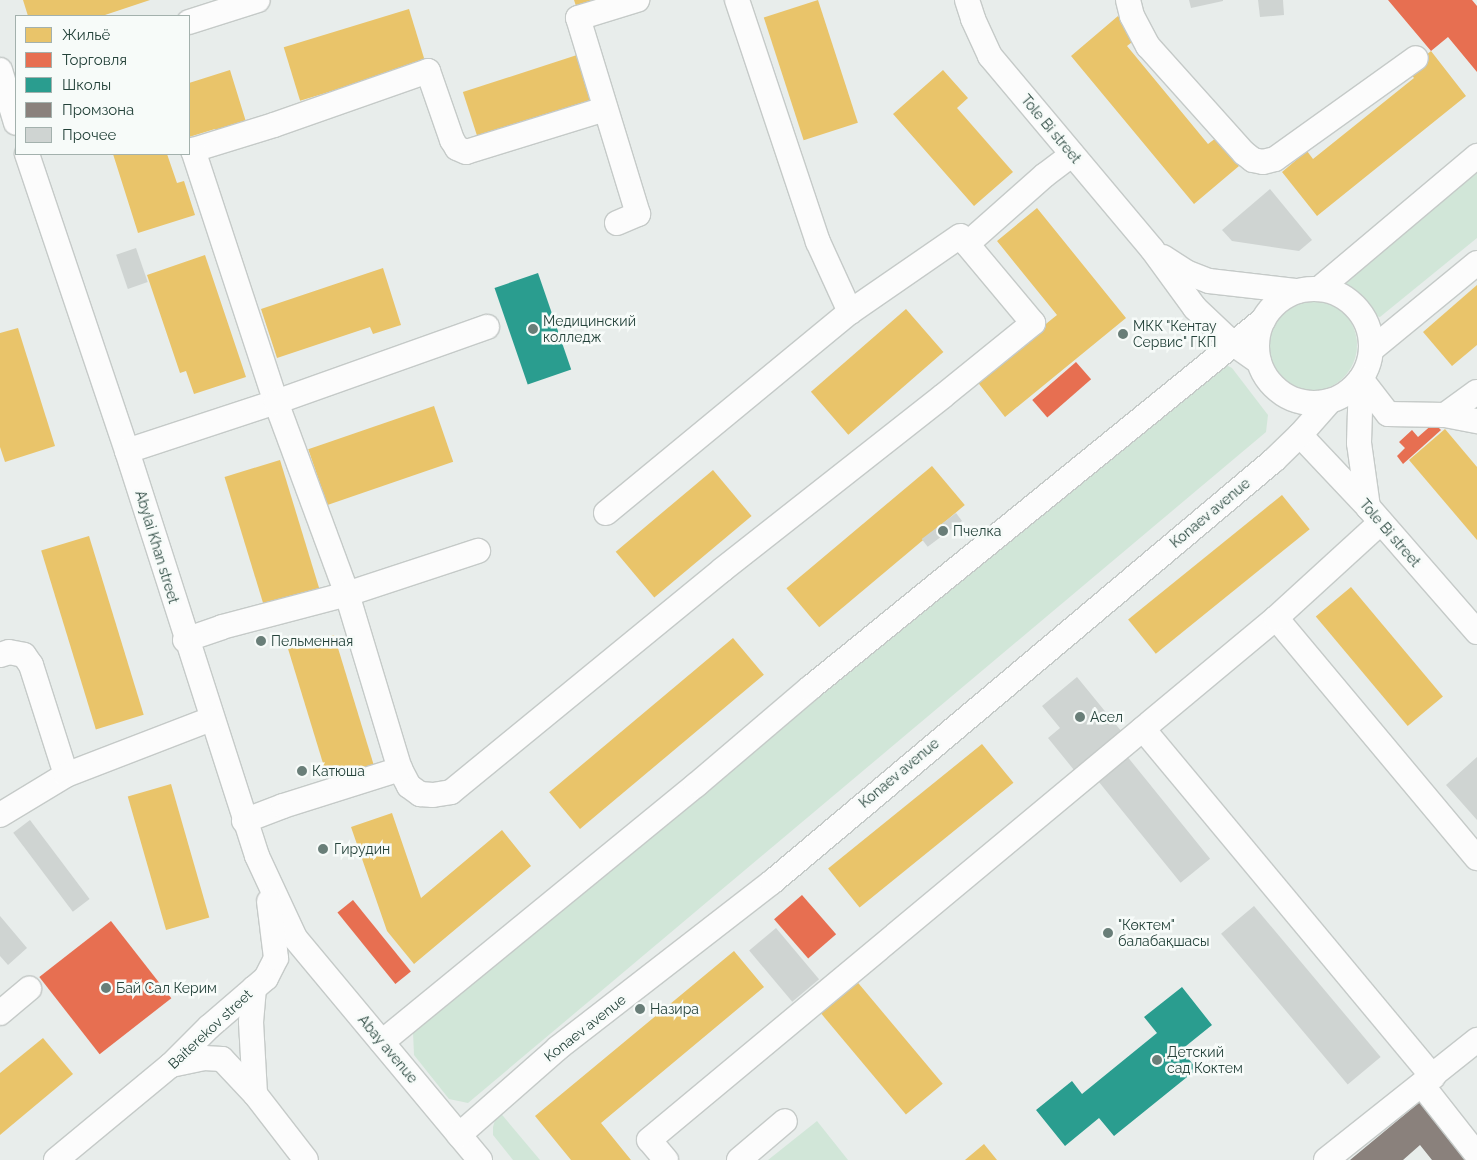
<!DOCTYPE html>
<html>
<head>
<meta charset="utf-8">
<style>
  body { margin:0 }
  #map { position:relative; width:1477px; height:1160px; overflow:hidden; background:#e8edeb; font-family:Raleway,sans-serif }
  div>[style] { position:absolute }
  .green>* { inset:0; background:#d1e6d8 }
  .round { border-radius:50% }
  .homes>* { inset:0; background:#e9c46a; transform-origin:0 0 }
  .shops>* { inset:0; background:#e76f51; transform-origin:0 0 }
  .schools>* { inset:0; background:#2a9d8f; transform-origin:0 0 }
  .industry>* { inset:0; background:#8a817c }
  .building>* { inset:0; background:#cfd4d2; transform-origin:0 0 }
  .roads { filter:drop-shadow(1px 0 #c5cac8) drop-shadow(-1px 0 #c5cac8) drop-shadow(0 1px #c5cac8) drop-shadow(0 -1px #c5cac8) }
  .minor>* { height:24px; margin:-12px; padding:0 12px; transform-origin:12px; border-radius:12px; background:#fcfcfc }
  .minor>.ring { margin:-12px; padding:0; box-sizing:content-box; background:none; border:24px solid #fcfcfc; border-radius:50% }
  .dots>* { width:14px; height:14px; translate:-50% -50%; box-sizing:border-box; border:2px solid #f7fbf9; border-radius:50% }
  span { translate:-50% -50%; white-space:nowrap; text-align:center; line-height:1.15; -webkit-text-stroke:5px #f7fbf9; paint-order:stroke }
  .street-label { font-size:14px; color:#24423a }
  .poi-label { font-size:14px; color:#24423a }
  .left { translate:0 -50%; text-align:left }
  .legend { position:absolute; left:15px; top:15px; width:175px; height:140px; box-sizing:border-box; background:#f7fbf9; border:1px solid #a3b1ad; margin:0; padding:6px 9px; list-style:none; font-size:15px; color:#24423a }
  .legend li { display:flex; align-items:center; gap:10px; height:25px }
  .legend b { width:25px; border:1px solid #a3b1ad }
</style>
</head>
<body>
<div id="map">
  <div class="green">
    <div style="clip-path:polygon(1477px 162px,1477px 238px,1380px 317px,1373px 315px,1346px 284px,1348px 270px)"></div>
    <div class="round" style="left:1265px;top:299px;width:92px;height:92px"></div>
    <div style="clip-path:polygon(1224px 364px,1232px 368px,1268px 415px,1266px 432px,468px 1103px,449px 1099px,414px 1055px,413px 1032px)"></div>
    <div style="clip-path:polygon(498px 1110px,540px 1160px,513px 1160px,493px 1135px,493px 1127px)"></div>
    <div style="clip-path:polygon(817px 1121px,848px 1160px,768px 1160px)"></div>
  </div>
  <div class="homes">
    <div style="clip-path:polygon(23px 0,150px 0,102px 16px,28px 16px)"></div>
    <div style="clip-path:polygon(574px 0,608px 0,579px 15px)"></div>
    <div style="left:818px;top:0;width:129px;height:57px;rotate:72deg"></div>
    <div style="left:409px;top:9px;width:56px;height:131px;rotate:73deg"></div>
    <div style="clip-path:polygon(1118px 16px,1136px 39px,1127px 46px,1208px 144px,1216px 138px,1239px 166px,1194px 204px,1071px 56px)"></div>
    <div style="clip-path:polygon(1431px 51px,1466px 96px,1317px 216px,1282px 172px,1307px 151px,1313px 159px,1414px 78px,1408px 70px)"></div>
    <div style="left:577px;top:55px;width:54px;height:120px;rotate:72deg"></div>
    <div style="clip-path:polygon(230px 70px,247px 125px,217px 135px,215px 129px,189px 137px,189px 83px)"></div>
    <div style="clip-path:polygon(943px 70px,968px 98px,957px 108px,1013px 172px,974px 206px,893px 114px)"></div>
    <div style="clip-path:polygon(113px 154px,167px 154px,177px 183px,184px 181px,195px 215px,138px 233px)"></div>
    <div style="clip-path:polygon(1037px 208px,1126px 318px,1005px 417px,976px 380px,1057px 315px,997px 241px)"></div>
    <div style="clip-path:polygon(205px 255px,246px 377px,194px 394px,186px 371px,180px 373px,147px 275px)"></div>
    <div style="clip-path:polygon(383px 268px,401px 325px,373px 334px,370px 327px,277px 358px,261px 309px)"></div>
    <div style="clip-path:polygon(1477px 285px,1477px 345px,1452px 366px,1423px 332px)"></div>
    <div style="left:906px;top:309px;width:57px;height:126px;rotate:49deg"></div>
    <div style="clip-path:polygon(18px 328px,55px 446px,5px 462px,0 447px,0 333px)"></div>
    <div style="left:434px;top:406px;width:59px;height:133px;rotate:71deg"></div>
    <div style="clip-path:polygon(1445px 429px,1477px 467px,1477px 540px,1409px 460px)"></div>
    <div style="left:280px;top:460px;width:139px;height:58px;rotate:73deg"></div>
    <div style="left:932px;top:466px;width:51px;height:190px;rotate:50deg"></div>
    <div style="left:713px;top:470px;width:60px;height:127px;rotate:50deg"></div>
    <div style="left:1282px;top:495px;width:44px;height:198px;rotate:51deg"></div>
    <div style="left:89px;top:536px;width:187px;height:50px;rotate:73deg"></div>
    <div style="left:1351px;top:587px;width:143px;height:46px;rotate:50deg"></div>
    <div style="left:334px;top:635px;width:143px;height:48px;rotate:73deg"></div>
    <div style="left:733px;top:638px;width:48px;height:240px;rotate:50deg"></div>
    <div style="left:982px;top:744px;width:50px;height:198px;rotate:51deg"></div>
    <div style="left:171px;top:784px;width:139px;height:45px;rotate:74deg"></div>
    <div style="clip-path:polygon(392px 813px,421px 898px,502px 830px,531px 866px,414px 964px,387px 931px,351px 827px)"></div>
    <div style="clip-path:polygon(734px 951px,764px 987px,601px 1123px,631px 1160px,571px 1160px,535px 1116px)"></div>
    <div style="left:854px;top:978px;width:138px;height:48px;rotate:50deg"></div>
    <div style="clip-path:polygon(43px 1038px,73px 1074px,0 1135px,0 1073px)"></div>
    <div style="clip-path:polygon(984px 1144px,997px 1160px,965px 1160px)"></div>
  </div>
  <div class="shops">
    <div style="clip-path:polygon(1388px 0,1472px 0,1477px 6px,1477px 72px,1448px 37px,1431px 51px)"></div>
    <div style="left:1076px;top:362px;width:23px;height:58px;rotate:49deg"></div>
    <div style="clip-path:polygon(1434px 423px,1441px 430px,1403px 464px,1397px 456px,1405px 448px,1399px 442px,1412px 430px,1418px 437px)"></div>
    <div style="left:802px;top:895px;width:52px;height:37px;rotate:49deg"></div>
    <div style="left:353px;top:900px;width:92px;height:20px;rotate:51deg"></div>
    <div style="left:111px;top:921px;width:98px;height:91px;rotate:52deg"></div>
  </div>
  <div class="schools">
    <div style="left:538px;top:273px;width:102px;height:46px;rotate:71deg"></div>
    <div style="clip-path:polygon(1182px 987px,1212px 1025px,1181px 1050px,1197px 1069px,1114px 1136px,1099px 1118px,1065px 1146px,1036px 1110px,1072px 1081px,1082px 1094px,1157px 1033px,1144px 1017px)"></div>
  </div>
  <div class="industry">
    <div style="clip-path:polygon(1426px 1097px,1477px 1160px,1432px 1160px,1420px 1145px,1403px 1160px,1350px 1160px)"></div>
  </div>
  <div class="building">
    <div style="clip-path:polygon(1189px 0,1223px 0,1223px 1px,1191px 8px)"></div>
    <div style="clip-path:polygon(1258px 0,1283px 0,1284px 15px,1260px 17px)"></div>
    <div style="clip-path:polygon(1270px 189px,1312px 240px,1299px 251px,1232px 241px,1222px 230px)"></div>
    <div style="left:136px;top:248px;width:36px;height:21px;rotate:71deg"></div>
    <div style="left:956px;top:513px;width:10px;height:43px;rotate:53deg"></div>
    <div style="clip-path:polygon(1077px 677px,1122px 732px,1074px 770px,1048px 738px,1060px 728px,1042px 706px)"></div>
    <div style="left:1122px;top:750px;width:140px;height:38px;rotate:51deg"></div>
    <div style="clip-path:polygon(1477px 757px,1477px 820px,1446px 785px)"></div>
    <div style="left:30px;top:820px;width:99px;height:21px;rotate:53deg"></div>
    <div style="left:1254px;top:906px;width:197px;height:43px;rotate:50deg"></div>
    <div style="clip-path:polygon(0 916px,27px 948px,8px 965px,0 956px)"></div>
    <div style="left:776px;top:928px;width:67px;height:35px;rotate:50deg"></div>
  </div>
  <div class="roads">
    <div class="minor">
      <div style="left:737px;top:0;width:255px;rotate:71.5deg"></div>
      <div style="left:818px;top:242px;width:77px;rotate:65.4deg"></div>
      <div style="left:967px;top:0;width:20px;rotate:72deg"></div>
      <div style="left:973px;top:19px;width:41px;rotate:65.3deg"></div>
      <div style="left:990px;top:56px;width:252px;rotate:50deg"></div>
      <div style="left:1152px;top:249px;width:73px;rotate:53.9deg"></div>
      <div style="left:1195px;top:308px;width:51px;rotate:43.4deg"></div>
      <div style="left:1232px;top:343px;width:33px;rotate:35deg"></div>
      <div style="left:1128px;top:0;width:16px;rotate:76deg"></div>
      <div style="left:1132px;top:16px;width:34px;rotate:62deg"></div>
      <div style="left:1148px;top:46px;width:144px;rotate:48.1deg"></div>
      <div style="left:1244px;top:153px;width:11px;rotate:38deg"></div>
      <div style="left:1253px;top:160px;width:10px;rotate:11deg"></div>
      <div style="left:1263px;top:162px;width:12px;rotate:-14deg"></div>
      <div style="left:1275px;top:159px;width:173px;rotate:-35.6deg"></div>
      <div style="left:189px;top:22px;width:72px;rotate:-17.7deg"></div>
      <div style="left:0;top:70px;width:55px;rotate:73.2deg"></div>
      <div style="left:605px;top:109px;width:145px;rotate:162.8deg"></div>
      <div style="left:466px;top:152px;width:10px;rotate:-156deg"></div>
      <div style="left:457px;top:148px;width:9px;rotate:-122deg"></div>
      <div style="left:452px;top:140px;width:73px;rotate:-109.2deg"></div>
      <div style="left:428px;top:71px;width:163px;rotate:160.7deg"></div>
      <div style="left:274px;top:125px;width:85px;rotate:162.8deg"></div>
      <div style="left:193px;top:150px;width:265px;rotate:71.8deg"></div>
      <div style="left:276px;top:402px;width:205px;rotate:69.7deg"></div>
      <div style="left:347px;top:594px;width:183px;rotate:73.2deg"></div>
      <div style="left:400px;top:769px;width:19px;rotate:62deg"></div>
      <div style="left:409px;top:786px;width:14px;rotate:36deg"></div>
      <div style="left:420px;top:794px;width:13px;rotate:4deg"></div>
      <div style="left:433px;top:795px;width:18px;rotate:-9deg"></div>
      <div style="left:451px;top:792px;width:350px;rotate:-39.3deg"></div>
      <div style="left:722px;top:570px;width:281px;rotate:-38.2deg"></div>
      <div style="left:943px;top:396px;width:116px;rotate:-39deg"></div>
      <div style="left:1033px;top:323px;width:103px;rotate:-129.9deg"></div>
      <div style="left:967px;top:244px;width:104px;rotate:-41.5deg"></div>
      <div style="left:1045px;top:175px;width:34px;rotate:-37deg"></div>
      <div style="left:27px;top:154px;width:313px;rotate:71.4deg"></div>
      <div style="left:127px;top:451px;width:425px;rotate:72.2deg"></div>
      <div style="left:257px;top:856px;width:90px;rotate:65.1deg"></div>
      <div style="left:295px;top:938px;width:289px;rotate:50.2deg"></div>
      <div style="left:617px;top:223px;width:23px;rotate:-23deg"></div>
      <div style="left:638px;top:214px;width:205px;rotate:-107deg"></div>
      <div style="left:578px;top:18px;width:62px;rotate:-17deg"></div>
      <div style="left:1163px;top:257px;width:30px;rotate:33deg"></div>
      <div style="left:1188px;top:273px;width:22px;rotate:21deg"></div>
      <div style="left:1209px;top:281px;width:89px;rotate:6.5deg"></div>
      <div class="ring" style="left:1257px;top:289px;width:90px;height:90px"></div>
      <div style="left:1319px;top:289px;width:207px;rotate:-40.1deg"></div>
      <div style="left:1371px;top:350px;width:137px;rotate:-39.4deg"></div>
      <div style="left:1361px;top:379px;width:44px;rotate:52.4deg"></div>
      <div style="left:1388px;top:414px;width:57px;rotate:1deg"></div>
      <div style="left:1445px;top:415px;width:33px;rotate:11deg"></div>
      <div style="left:1361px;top:379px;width:64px;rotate:91.8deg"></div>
      <div style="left:1359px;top:443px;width:65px;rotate:82deg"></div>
      <div style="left:1445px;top:415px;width:39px;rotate:-36deg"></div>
      <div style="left:1300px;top:435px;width:99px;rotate:46.6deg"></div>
      <div style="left:1368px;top:507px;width:166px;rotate:48.9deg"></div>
      <div style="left:127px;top:451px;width:157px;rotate:-18.2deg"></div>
      <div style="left:276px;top:402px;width:224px;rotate:-19.6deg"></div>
      <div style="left:606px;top:513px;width:316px;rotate:-39.5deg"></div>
      <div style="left:850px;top:312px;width:134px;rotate:-34.6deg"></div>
      <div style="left:1276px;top:618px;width:313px;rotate:50.1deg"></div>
      <div style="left:185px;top:640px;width:39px;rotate:-19deg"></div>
      <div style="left:222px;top:627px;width:129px;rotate:-14.8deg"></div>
      <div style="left:347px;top:594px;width:138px;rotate:-18.2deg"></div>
      <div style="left:0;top:655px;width:9px;rotate:-18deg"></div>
      <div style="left:9px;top:652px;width:15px;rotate:11deg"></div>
      <div style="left:24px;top:655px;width:12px;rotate:55deg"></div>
      <div style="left:31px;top:665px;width:115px;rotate:72.3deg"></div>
      <div style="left:1143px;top:729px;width:453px;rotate:50.2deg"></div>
      <div style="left:0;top:815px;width:77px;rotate:-31.2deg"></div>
      <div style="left:66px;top:775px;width:155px;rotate:-21.1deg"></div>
      <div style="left:244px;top:821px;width:42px;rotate:-21deg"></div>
      <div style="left:283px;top:806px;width:123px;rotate:-17.5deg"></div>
      <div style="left:254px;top:988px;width:34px;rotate:95deg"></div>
      <div style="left:251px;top:1022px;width:72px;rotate:86.8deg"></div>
      <div style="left:0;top:1013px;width:38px;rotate:-40deg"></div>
      <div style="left:382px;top:1042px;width:406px;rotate:-39.3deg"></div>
      <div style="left:696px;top:785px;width:150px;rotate:-40.4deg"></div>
      <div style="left:810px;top:688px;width:584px;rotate:-39.09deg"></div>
      <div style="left:171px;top:1065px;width:34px;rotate:-12deg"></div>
      <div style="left:204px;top:1058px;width:18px;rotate:3deg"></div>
      <div style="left:222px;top:1059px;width:48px;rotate:46.7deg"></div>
      <div style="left:255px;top:1094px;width:83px;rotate:52.3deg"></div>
      <div style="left:1422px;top:1085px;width:89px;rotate:51.8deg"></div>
      <div style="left:459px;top:1135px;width:132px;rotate:-41.3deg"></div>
      <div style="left:558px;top:1048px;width:271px;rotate:-37.8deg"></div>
      <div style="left:772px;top:882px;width:656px;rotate:-40.05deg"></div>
      <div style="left:1274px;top:460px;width:36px;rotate:-44deg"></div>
      <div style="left:1300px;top:435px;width:45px;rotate:-48.6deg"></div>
      <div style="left:56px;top:1160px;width:149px;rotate:-39.6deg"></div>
      <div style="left:171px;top:1065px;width:54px;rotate:-45deg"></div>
      <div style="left:209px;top:1027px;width:75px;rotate:-40.7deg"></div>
      <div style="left:266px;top:978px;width:22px;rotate:-63deg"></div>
      <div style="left:276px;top:958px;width:57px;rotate:-97deg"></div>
      <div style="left:666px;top:1160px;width:26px;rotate:-130deg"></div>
      <div style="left:649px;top:1140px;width:816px;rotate:-39.78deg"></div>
      <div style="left:1276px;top:618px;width:142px;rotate:-42.4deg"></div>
      <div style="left:739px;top:1160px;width:60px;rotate:-40.3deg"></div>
      <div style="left:1326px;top:1160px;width:193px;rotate:-38.5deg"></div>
    </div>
  </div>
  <div class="dots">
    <div style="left:533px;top:329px;background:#697e78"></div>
    <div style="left:1123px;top:334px;background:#697e78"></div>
    <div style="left:943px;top:531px;background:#697e78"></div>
    <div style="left:261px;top:641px;background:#697e78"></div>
    <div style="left:1080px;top:717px;background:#697e78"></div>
    <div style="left:302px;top:771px;background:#697e78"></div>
    <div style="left:323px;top:849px;background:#697e78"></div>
    <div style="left:1108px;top:933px;background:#697e78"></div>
    <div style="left:106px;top:988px;background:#697e78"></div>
    <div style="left:640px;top:1009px;background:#697e78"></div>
    <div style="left:1157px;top:1060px;background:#697e78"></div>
  </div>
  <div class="street-label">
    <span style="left:1051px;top:129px;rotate:50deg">Tole Bi street</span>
    <span style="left:1210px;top:513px;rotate:-40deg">Konaev avenue</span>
    <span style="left:1390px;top:533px;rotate:49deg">Tole Bi street</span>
    <span style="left:157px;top:547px;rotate:73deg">Abylai Khan street</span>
    <span style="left:899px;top:773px;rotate:-40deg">Konaev avenue</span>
    <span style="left:585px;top:1028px;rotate:-38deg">Konaev avenue</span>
    <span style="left:210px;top:1029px;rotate:-43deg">Baiterekov street</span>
    <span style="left:388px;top:1049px;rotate:50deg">Abay avenue</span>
  </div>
  <div class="poi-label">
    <span class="left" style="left:543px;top:329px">Медицинский<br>колледж</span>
    <span class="left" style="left:1133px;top:334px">МКК "Кентау<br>Сервис" ГКП</span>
    <span class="left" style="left:953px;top:531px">Пчелка</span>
    <span class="left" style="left:271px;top:641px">Пельменная</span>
    <span class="left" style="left:1090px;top:717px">Асел</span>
    <span class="left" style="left:312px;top:771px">Катюша</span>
    <span class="left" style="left:334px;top:849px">Гирудин</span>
    <span class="left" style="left:1118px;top:933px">"Көктем"<br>балабақшасы</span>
    <span class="left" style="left:116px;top:988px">Бай Сал Керим</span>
    <span class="left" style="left:650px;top:1009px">Назира</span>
    <span class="left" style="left:1167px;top:1060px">Детский<br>сад Коктем</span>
  </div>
  <ul class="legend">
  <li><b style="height:14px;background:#e9c46a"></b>Жильё</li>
  <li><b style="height:14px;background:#e76f51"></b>Торговля</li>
  <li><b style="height:14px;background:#2a9d8f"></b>Школы</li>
  <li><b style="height:14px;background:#8a817c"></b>Промзона</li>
  <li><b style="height:14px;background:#cfd4d2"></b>Прочее</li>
  </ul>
</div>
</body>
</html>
